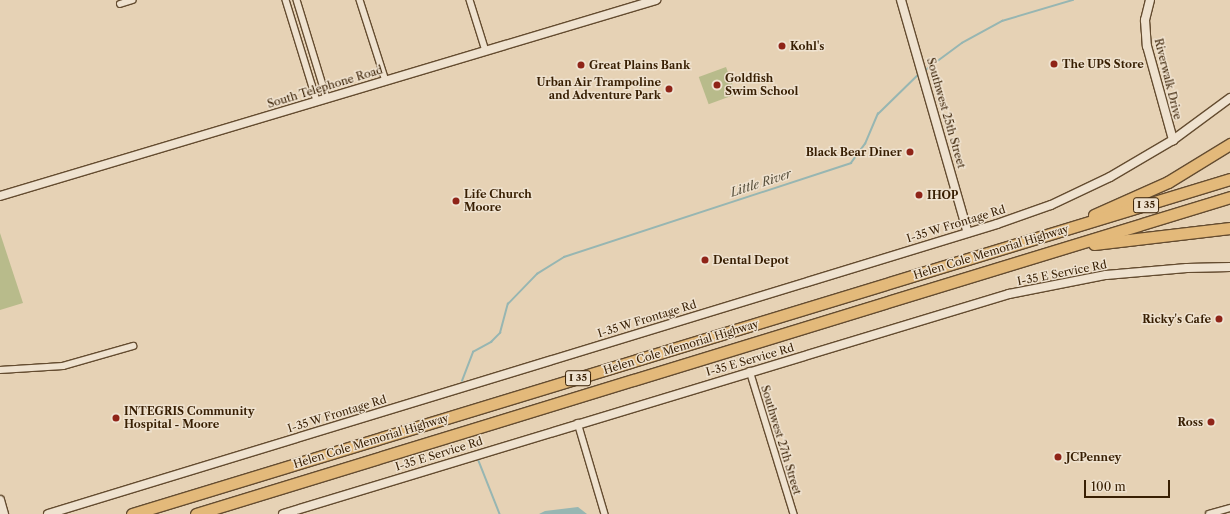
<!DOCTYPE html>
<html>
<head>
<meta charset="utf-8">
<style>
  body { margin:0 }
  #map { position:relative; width:1230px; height:514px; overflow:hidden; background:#e6d2b5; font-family:"Libre Caslon Text",serif }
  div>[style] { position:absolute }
  .green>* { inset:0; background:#b8bb8b; transform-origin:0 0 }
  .water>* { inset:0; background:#97b6b2 }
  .stream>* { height:1.5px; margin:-0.75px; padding:0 0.75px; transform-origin:0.75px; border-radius:0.75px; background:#97b6b2 }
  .roads { filter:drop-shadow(1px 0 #644c30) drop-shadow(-1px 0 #644c30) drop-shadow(0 1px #644c30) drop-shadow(0 -1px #644c30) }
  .street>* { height:5.5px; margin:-2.75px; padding:0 2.75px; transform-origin:2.75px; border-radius:2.75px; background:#efe2cf }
  .secondary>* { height:8px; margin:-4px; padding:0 4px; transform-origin:4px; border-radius:4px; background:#efe2cf }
  .highway>* { height:11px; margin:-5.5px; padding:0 5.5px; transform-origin:5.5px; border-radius:5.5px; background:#e3b97a }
  .dots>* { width:11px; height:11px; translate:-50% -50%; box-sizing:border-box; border:2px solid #efe2cf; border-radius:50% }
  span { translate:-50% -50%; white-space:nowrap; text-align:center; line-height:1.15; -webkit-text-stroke:3px #efe2cf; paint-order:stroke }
  .shield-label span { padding:1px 3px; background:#efe2cf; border:1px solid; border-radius:3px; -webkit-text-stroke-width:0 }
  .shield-label { font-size:10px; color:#381f03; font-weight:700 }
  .poi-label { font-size:11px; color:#381f03; font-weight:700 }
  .left { translate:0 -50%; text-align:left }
  .right { translate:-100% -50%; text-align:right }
  .street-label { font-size:11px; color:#381f03 }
  .water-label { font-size:12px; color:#544c38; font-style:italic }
  .scale { position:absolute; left:1084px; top:480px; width:86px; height:18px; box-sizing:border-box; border:2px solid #381f03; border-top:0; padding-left:5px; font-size:12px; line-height:14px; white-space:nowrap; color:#381f03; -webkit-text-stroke:3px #efe2cf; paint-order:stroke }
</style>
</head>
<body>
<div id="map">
  <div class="green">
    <div style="left:726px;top:67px;width:29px;height:29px;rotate:70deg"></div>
    <div style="clip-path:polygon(0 233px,23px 303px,0 310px)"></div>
  </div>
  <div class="water">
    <div style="clip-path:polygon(578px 507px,587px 514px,539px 514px,545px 511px)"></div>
  </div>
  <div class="stream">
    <div style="left:924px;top:71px;width:47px;rotate:-36.4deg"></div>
    <div style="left:962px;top:43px;width:46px;rotate:-28.8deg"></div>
    <div style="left:1002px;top:21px;width:74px;rotate:-16.5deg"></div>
    <div style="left:462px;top:381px;width:31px;rotate:-69deg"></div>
    <div style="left:473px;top:352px;width:21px;rotate:-29deg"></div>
    <div style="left:491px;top:342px;width:13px;rotate:-45deg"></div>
    <div style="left:500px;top:333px;width:30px;rotate:-75deg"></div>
    <div style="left:508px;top:304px;width:42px;rotate:-46deg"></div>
    <div style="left:537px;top:274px;width:32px;rotate:-32deg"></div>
    <div style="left:564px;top:257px;width:302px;rotate:-18.1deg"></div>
    <div style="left:851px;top:163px;width:24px;rotate:-54deg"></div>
    <div style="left:865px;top:144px;width:33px;rotate:-67deg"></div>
    <div style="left:878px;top:114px;width:57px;rotate:-44.3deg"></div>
    <div style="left:479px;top:461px;width:57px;rotate:68.4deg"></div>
  </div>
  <div class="roads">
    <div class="street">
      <div style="left:286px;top:0;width:106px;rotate:72.9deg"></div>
      <div style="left:297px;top:0;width:102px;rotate:73deg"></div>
      <div style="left:360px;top:0;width:85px;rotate:72.2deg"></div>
      <div style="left:470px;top:0;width:53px;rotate:72.6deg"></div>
      <div style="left:120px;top:4px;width:13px;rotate:-18deg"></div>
      <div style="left:0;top:370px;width:63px;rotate:-3.6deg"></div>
      <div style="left:63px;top:366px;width:73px;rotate:-15.9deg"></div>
      <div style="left:750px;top:371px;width:150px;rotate:72.9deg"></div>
      <div style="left:578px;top:423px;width:95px;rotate:73.5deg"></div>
      <div style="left:1209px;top:514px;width:22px;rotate:-16deg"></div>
    </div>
    <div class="secondary">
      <div style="left:901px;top:0;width:242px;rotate:74deg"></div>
      <div style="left:1150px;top:0;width:21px;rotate:104deg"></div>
      <div style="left:1145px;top:20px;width:26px;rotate:86deg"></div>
      <div style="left:1147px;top:46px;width:98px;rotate:74.5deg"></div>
      <div style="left:0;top:196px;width:685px;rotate:-16.64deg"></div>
      <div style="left:0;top:500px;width:15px;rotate:74deg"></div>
      <div style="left:48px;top:514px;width:992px;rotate:-16.99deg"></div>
      <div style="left:997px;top:224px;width:57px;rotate:-19.4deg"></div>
      <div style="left:1051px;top:205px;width:65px;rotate:-25.4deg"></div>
      <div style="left:1110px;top:177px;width:73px;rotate:-30.4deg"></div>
      <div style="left:1173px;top:140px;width:71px;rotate:-36.4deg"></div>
      <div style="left:283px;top:514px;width:759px;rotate:-16.86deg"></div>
      <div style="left:1009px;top:294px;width:99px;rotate:-11.1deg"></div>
      <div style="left:1106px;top:275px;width:81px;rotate:-4.9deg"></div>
      <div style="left:1187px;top:268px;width:43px;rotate:-1.3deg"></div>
    </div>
    <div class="highway">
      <div style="left:1094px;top:215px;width:81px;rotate:-24deg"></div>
      <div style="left:1168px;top:182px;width:73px;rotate:-31.5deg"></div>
      <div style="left:1094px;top:244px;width:137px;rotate:-6.7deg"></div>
      <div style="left:132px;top:514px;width:1148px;rotate:-16.97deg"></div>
      <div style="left:196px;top:514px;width:1082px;rotate:-17.04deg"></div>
    </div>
  </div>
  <div class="dots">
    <div style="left:782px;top:46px;background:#8f2418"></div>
    <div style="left:1054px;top:64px;background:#8f2418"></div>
    <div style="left:581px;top:65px;background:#8f2418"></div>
    <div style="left:717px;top:85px;background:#8f2418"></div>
    <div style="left:669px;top:89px;background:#8f2418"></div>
    <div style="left:910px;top:152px;background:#8f2418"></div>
    <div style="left:919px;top:195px;background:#8f2418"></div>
    <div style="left:456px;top:201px;background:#8f2418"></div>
    <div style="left:705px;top:260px;background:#8f2418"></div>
    <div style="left:1219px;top:319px;background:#8f2418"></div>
    <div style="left:116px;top:418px;background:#8f2418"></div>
    <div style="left:1211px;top:422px;background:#8f2418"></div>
    <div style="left:1058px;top:457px;background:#8f2418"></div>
  </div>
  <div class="shield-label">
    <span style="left:1146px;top:205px">I 35</span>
    <span style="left:578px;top:378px">I 35</span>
  </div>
  <div class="poi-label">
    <span class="left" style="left:790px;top:46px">Kohl's</span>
    <span class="left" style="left:1062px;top:64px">The UPS Store</span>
    <span class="left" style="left:589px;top:65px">Great Plains Bank</span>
    <span class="left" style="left:725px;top:85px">Goldfish<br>Swim School</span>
    <span class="right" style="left:661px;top:89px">Urban Air Trampoline<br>and Adventure Park</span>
    <span class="right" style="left:902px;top:152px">Black Bear Diner</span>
    <span class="left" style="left:464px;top:201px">Life Church<br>Moore</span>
    <span class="left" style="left:927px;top:195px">IHOP</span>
    <span class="left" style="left:713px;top:260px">Dental Depot</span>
    <span class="right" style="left:1211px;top:319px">Ricky's Cafe</span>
    <span class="left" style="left:124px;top:418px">INTEGRIS Community<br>Hospital - Moore</span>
    <span class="right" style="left:1203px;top:422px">Ross</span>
    <span class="left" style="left:1066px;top:457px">JCPenney</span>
  </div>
  <div class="street-label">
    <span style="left:1168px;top:79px;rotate:76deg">Riverwalk Drive</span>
    <span style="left:325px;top:87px;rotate:-17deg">South Telephone Road</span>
    <span style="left:946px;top:113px;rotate:74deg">Southwest 25th Street</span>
    <span style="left:956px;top:224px;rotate:-17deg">I-35 W Frontage Rd</span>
    <span style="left:991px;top:252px;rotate:-17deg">Helen Cole Memorial Highway</span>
    <span style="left:1062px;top:273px;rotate:-11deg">I-35 E Service Rd</span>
    <span style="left:647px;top:319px;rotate:-17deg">I-35 W Frontage Rd</span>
    <span style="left:681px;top:347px;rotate:-17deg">Helen Cole Memorial Highway</span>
    <span style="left:750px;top:360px;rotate:-16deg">I-35 E Service Rd</span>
    <span style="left:337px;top:414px;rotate:-17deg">I-35 W Frontage Rd</span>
    <span style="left:781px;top:440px;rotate:73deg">Southwest 27th Street</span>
    <span style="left:371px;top:441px;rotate:-17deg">Helen Cole Memorial Highway</span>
    <span style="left:439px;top:454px;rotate:-17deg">I-35 E Service Rd</span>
  </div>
  <div class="water-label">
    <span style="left:761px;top:183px;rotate:-18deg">Little River</span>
  </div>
  <div class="scale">100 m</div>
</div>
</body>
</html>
